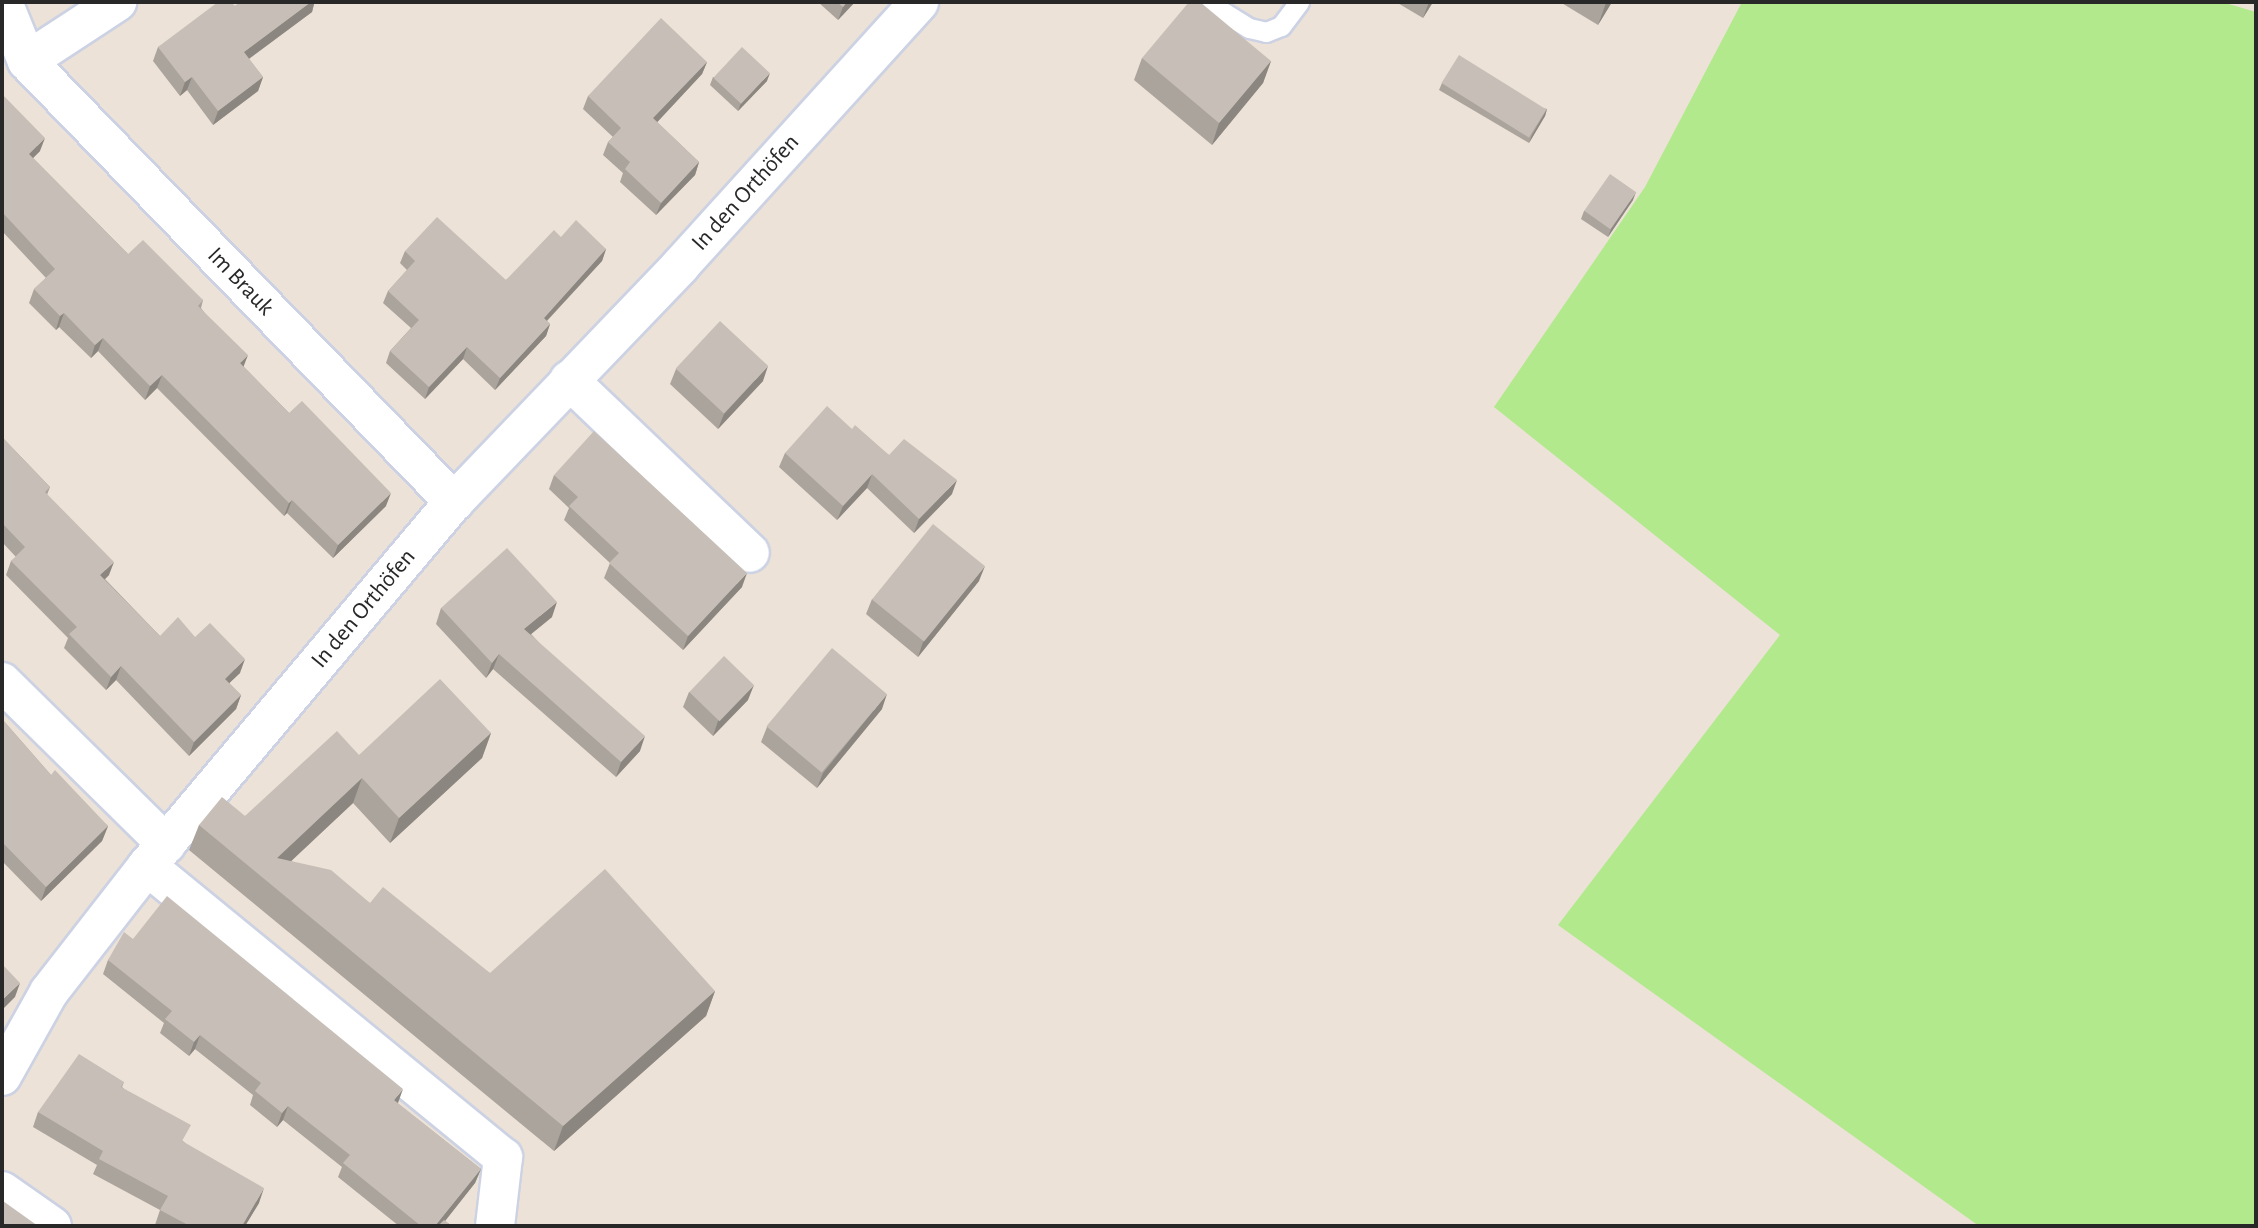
<!DOCTYPE html>
<html>
<head>
<meta charset="utf-8">
<style>
  body { margin:0 }
  #map { position:relative; width:2258px; height:1228px; overflow:hidden; background:#ece2d7; font-family:"Alegreya Sans",sans-serif }
  div>[style] { position:absolute }
  .green>* { inset:0; background:#b2e98d }
  .roads { filter:drop-shadow(2px 0 #ccd2e3) drop-shadow(-2px 0 #ccd2e3) drop-shadow(0 2px #ccd2e3) drop-shadow(0 -2px #ccd2e3) }
  .service>* { height:19px; margin:-9.5px; padding:0 9.5px; transform-origin:9.5px; border-radius:9.5px; background:#fff }
  .minor>* { height:38px; margin:-19px; padding:0 19px; transform-origin:19px; border-radius:19px; background:#fff }
  .wall>* { inset:0; background:#aba49d }
  .shaded-wall>* { inset:0; background:#8b8680 }
  .building>* { inset:0; background:#c7bfb7; transform-origin:0 0 }
  span { translate:-50% -50%; white-space:nowrap; text-align:center; line-height:1.15; -webkit-text-stroke:5px #fff; paint-order:stroke }
  .street-label { font-size:24px; color:#282828 }
  .frame { position:absolute; inset:0; border:4px solid #282828; pointer-events:none }
</style>
</head>
<body>
<div id="map">
  <div class="green">
    <div style="clip-path:polygon(1742px 2px,2222px 2px,2256px 12px,2256px 1226px,1979px 1226px,1558px 925px,1780px 635px,1494px 407px,1645px 187px)"></div>
  </div>
  <div class="roads">
    <div class="service">
      <div style="left:1207px;top:2px;width:49px;rotate:31.8deg"></div>
      <div style="left:1249px;top:28px;width:17px;rotate:13deg"></div>
      <div style="left:1266px;top:32px;width:16px;rotate:-22deg"></div>
      <div style="left:1281px;top:26px;width:30px;rotate:-53deg"></div>
    </div>
    <div class="minor">
      <div style="left:3px;top:2px;width:64px;rotate:67.9deg"></div>
      <div style="left:27px;top:61px;width:108px;rotate:-33.2deg"></div>
      <div style="left:27px;top:61px;width:614px;rotate:45.92deg"></div>
      <div style="left:569px;top:380px;width:250px;rotate:43.7deg"></div>
      <div style="left:2px;top:682px;width:231px;rotate:44.6deg"></div>
      <div style="left:147px;top:866px;width:460px;rotate:39.3deg"></div>
      <div style="left:503px;top:1157px;width:69px;rotate:96.6deg"></div>
      <div style="left:2px;top:1076px;width:96px;rotate:-60.8deg"></div>
      <div style="left:49px;top:992px;width:160px;rotate:-52.1deg"></div>
      <div style="left:147px;top:866px;width:476px;rotate:-49.9deg"></div>
      <div style="left:454px;top:502px;width:327px;rotate:-46.2deg"></div>
      <div style="left:680px;top:266px;width:356px;rotate:-47.8deg"></div>
      <div style="left:2px;top:1191px;width:61px;rotate:35deg"></div>
    </div>
  </div>
  <div class="wall">
    <div style="clip-path:polygon(241px 2px,318px 2px,314px 4px,312px 12px,249px 59px,263px 77px,258px 91px,213px 125px,187px 90px,180px 96px,153px 61px,158px 47px,235px 6px)"></div>
    <div style="clip-path:polygon(818px 2px,855px 2px,838px 20px)"></div>
    <div style="clip-path:polygon(1396px 2px,1433px 2px,1423px 18px)"></div>
    <div style="clip-path:polygon(1560px 2px,1612px 2px,1598px 25px)"></div>
    <div style="clip-path:polygon(1142px 58px,1271px 61px,1263px 83px,1212px 145px,1134px 80px)"></div>
    <div style="clip-path:polygon(707px 62px,702px 74px,657px 122px,699px 162px,695px 175px,656px 215px,620px 182px,623px 173px,603px 155px,608px 142px,613px 137px,583px 109px,588px 96px)"></div>
    <div style="clip-path:polygon(713px 77px,767px 81px,738px 111px,710px 85px)"></div>
    <div style="clip-path:polygon(1442px 83px,1547px 109px,1545px 116px,1529px 143px,1439px 90px)"></div>
    <div style="clip-path:polygon(2px 94px,40px 151px,33px 158px,128px 254px,203px 300px,201px 308px,244px 367px,289px 413px,386px 506px,333px 558px,287px 513px,284px 516px,157px 388px,145px 400px,98px 351px,91px 358px,59px 327px,56px 330px,29px 303px,34px 289px,46px 278px,2px 231px)"></div>
    <div style="clip-path:polygon(1633px 200px,1608px 237px,1581px 219px,1584px 211px)"></div>
    <div style="clip-path:polygon(561px 237px,606px 249px,602px 261px,547px 321px,550px 324px,546px 336px,495px 390px,463px 359px,425px 399px,386px 363px,390px 351px,411px 328px,383px 303px,388px 291px,407px 270px,400px 263px,405px 251px,506px 280px)"></div>
    <div style="clip-path:polygon(676px 369px,763px 381px,718px 429px,670px 384px)"></div>
    <div style="clip-path:polygon(852px 429px,889px 455px,952px 494px,914px 533px,867px 488px,837px 520px,779px 467px,785px 453px)"></div>
    <div style="clip-path:polygon(2px 437px,50px 487px,47px 495px,109px 575px,105px 579px,160px 636px,195px 637px,240px 673px,229px 683px,241px 695px,236px 709px,189px 756px,116px 680px,106px 690px,64px 648px,68px 638px,6px 575px,11px 561px,16px 557px,2px 542px)"></div>
    <div style="clip-path:polygon(554px 475px,742px 587px,683px 650px,604px 578px,610px 563px,564px 520px,569px 508px,549px 489px)"></div>
    <div style="clip-path:polygon(979px 581px,918px 657px,866px 614px,872px 599px)"></div>
    <div style="clip-path:polygon(441px 608px,552px 617px,531px 634px,640px 751px,616px 777px,493px 669px,486px 678px,436px 624px)"></div>
    <div style="clip-path:polygon(689px 692px,748px 700px,713px 736px,683px 707px)"></div>
    <div style="clip-path:polygon(882px 709px,817px 788px,761px 742px,767px 727px)"></div>
    <div style="clip-path:polygon(2px 719px,51px 775px,108px 826px,102px 841px,41px 901px,2px 861px)"></div>
    <div style="clip-path:polygon(491px 733px,482px 758px,390px 843px,353px 803px,291px 861px,370px 903px,490px 973px,715px 991px,706px 1016px,554px 1151px,189px 850px,199px 825px,245px 816px,359px 755px)"></div>
    <div style="clip-path:polygon(133px 939px,397px 1103px,481px 1169px,475px 1183px,445px 1221px,452px 1226px,399px 1226px,338px 1177px,342px 1167px,283px 1120px,277px 1127px,250px 1105px,253px 1095px,195px 1049px,189px 1056px,160px 1033px,164px 1023px,103px 974px,108px 960px)"></div>
    <div style="clip-path:polygon(124px 1082px,122px 1087px,184px 1142px,259px 1203px,245px 1226px,157px 1226px,155px 1225px,160px 1210px,93px 1174px,97px 1165px,33px 1127px,38px 1112px)"></div>
  </div>
  <div class="shaded-wall">
    <div style="clip-path:polygon(311px 2px,318px 2px,314px 4px,312px 12px,239px 66px,244px 52px)"></div>
    <div style="clip-path:polygon(847px 2px,855px 2px,838px 20px,843px 7px)"></div>
    <div style="clip-path:polygon(1429px 2px,1433px 2px,1423px 18px)"></div>
    <div style="clip-path:polygon(1607px 2px,1612px 2px,1598px 25px,1606px 3px)"></div>
    <div style="clip-path:polygon(1271px 61px,1263px 83px,1212px 145px,1219px 123px)"></div>
    <div style="clip-path:polygon(707px 62px,702px 74px,649px 131px,653px 118px)"></div>
    <div style="clip-path:polygon(770px 73px,767px 81px,738px 111px,741px 103px)"></div>
    <div style="clip-path:polygon(192px 77px,187px 90px,180px 96px,185px 82px)"></div>
    <div style="clip-path:polygon(263px 77px,258px 91px,213px 125px,218px 111px)"></div>
    <div style="clip-path:polygon(1547px 109px,1545px 116px,1529px 143px,1532px 135px)"></div>
    <div style="clip-path:polygon(45px 138px,40px 151px,24px 167px,29px 154px)"></div>
    <div style="clip-path:polygon(699px 162px,695px 175px,656px 215px,661px 203px)"></div>
    <div style="clip-path:polygon(1636px 192px,1633px 200px,1608px 237px,1611px 229px)"></div>
    <div style="clip-path:polygon(606px 249px,602px 261px,539px 329px,544px 318px)"></div>
    <div style="clip-path:polygon(64px 313px,59px 327px,56px 330px,60px 316px)"></div>
    <div style="clip-path:polygon(550px 324px,546px 336px,495px 390px,500px 378px)"></div>
    <div style="clip-path:polygon(103px 338px,98px 351px,91px 358px,95px 345px)"></div>
    <div style="clip-path:polygon(467px 347px,463px 359px,425px 399px,429px 387px)"></div>
    <div style="clip-path:polygon(248px 355px,243px 368px,240px 363px)"></div>
    <div style="clip-path:polygon(768px 366px,763px 381px,718px 429px,724px 414px)"></div>
    <div style="clip-path:polygon(162px 375px,157px 388px,145px 400px,150px 386px)"></div>
    <div style="clip-path:polygon(872px 474px,867px 488px,837px 520px,843px 506px)"></div>
    <div style="clip-path:polygon(957px 480px,952px 494px,914px 533px,919px 519px)"></div>
    <div style="clip-path:polygon(391px 493px,386px 506px,333px 558px,338px 545px)"></div>
    <div style="clip-path:polygon(292px 500px,287px 513px,284px 516px,289px 503px)"></div>
    <div style="clip-path:polygon(114px 562px,109px 575px,95px 589px,100px 575px)"></div>
    <div style="clip-path:polygon(985px 566px,979px 581px,918px 657px,923px 642px)"></div>
    <div style="clip-path:polygon(747px 573px,742px 587px,683px 650px,688px 636px)"></div>
    <div style="clip-path:polygon(557px 602px,552px 617px,519px 644px,524px 629px)"></div>
    <div style="clip-path:polygon(499px 654px,493px 669px,486px 678px,492px 663px)"></div>
    <div style="clip-path:polygon(245px 659px,240px 673px,220px 692px,225px 679px)"></div>
    <div style="clip-path:polygon(121px 666px,116px 680px,106px 690px,111px 677px)"></div>
    <div style="clip-path:polygon(754px 685px,748px 700px,713px 736px,718px 721px)"></div>
    <div style="clip-path:polygon(887px 694px,882px 709px,817px 788px,823px 773px)"></div>
    <div style="clip-path:polygon(241px 695px,236px 709px,189px 756px,194px 742px)"></div>
    <div style="clip-path:polygon(491px 733px,482px 758px,390px 843px,399px 818px)"></div>
    <div style="clip-path:polygon(645px 736px,640px 751px,616px 777px,621px 762px)"></div>
    <div style="clip-path:polygon(362px 778px,353px 803px,268px 883px,277px 858px)"></div>
    <div style="clip-path:polygon(108px 826px,102px 841px,41px 901px,46px 887px)"></div>
    <div style="clip-path:polygon(20px 983px,15px 997px,2px 1010px,2px 1000px)"></div>
    <div style="clip-path:polygon(715px 991px,706px 1016px,554px 1151px,563px 1126px)"></div>
    <div style="clip-path:polygon(200px 1035px,195px 1049px,189px 1056px,194px 1042px)"></div>
    <div style="clip-path:polygon(403px 1089px,398px 1103px,389px 1114px,394px 1100px)"></div>
    <div style="clip-path:polygon(288px 1106px,283px 1120px,277px 1127px,282px 1113px)"></div>
    <div style="clip-path:polygon(481px 1169px,475px 1183px,441px 1226px,435px 1226px)"></div>
    <div style="clip-path:polygon(264px 1188px,259px 1203px,245px 1226px,242px 1226px)"></div>
  </div>
  <div class="building">
    <div style="clip-path:polygon(218px 2px,231px 2px,235px 6px,241px 2px,311px 2px,244px 52px,263px 77px,218px 111px,192px 77px,185px 82px,158px 47px)"></div>
    <div style="clip-path:polygon(837px 2px,847px 2px,843px 7px)"></div>
    <div style="clip-path:polygon(1189px 2px,1200px 2px,1271px 61px,1219px 123px,1142px 58px)"></div>
    <div style="clip-path:polygon(661px 18px,707px 62px,653px 118px,699px 162px,661px 203px,625px 169px,630px 162px,608px 142px,621px 128px,588px 96px)"></div>
    <div style="left:742px;top:47px;width:38px;height:42px;rotate:43deg"></div>
    <div style="left:1459px;top:55px;width:103px;height:33px;rotate:32deg"></div>
    <div style="clip-path:polygon(2px 94px,45px 138px,29px 154px,128px 254px,143px 240px,203px 300px,198px 306px,248px 355px,240px 363px,289px 413px,302px 401px,391px 493px,338px 545px,292px 500px,289px 503px,162px 375px,150px 386px,103px 338px,95px 345px,64px 313px,60px 316px,34px 289px,55px 269px,2px 212px)"></div>
    <div style="left:1610px;top:174px;width:32px;height:45px;rotate:35deg"></div>
    <div style="clip-path:polygon(437px 217px,506px 280px,554px 230px,561px 237px,576px 220px,606px 249px,544px 318px,550px 324px,500px 378px,467px 347px,429px 387px,390px 351px,419px 320px,388px 291px,415px 261px,405px 251px)"></div>
    <div style="left:720px;top:321px;width:66px;height:65px;rotate:43deg"></div>
    <div style="clip-path:polygon(827px 406px,852px 429px,855px 425px,889px 455px,904px 439px,957px 480px,919px 519px,872px 474px,877px 469px,843px 506px,785px 453px)"></div>
    <div style="clip-path:polygon(594px 431px,747px 573px,688px 636px,609px 563px,619px 553px,569px 506px,578px 497px,554px 475px)"></div>
    <div style="clip-path:polygon(2px 437px,50px 487px,45px 492px,114px 562px,100px 575px,160px 636px,178px 617px,195px 637px,210px 623px,245px 659px,225px 679px,241px 695px,194px 742px,121px 666px,111px 677px,69px 634px,77px 627px,11px 561px,25px 547px,2px 523px)"></div>
    <div style="left:933px;top:524px;width:67px;height:97px;rotate:39deg"></div>
    <div style="clip-path:polygon(507px 548px,557px 602px,524px 629px,645px 736px,621px 762px,499px 654px,492px 663px,441px 608px)"></div>
    <div style="left:832px;top:648px;width:72px;height:102px;rotate:40deg"></div>
    <div style="left:724px;top:656px;width:42px;height:50px;rotate:44deg"></div>
    <div style="clip-path:polygon(440px 679px,491px 733px,399px 818px,362px 778px,277px 858px,331px 870px,370px 903px,383px 887px,490px 973px,605px 869px,715px 991px,563px 1126px,199px 825px,222px 797px,245px 816px,337px 731px,359px 755px)"></div>
    <div style="clip-path:polygon(2px 719px,51px 775px,55px 770px,108px 826px,46px 887px,2px 842px)"></div>
    <div style="clip-path:polygon(167px 896px,403px 1089px,394px 1100px,481px 1169px,435px 1226px,421px 1226px,343px 1163px,350px 1155px,288px 1106px,282px 1113px,255px 1091px,261px 1083px,200px 1035px,194px 1042px,165px 1019px,172px 1011px,108px 960px,124px 932px,133px 939px)"></div>
    <div style="clip-path:polygon(2px 964px,20px 983px,2px 1000px)"></div>
    <div style="clip-path:polygon(79px 1054px,124px 1082px,121px 1087px,191px 1125px,182px 1141px,264px 1188px,242px 1226px,190px 1226px,160px 1210px,168px 1196px,99px 1159px,103px 1151px,38px 1112px)"></div>
    <div style="clip-path:polygon(3px 1201px,38px 1226px,2px 1226px)"></div>
    <div style="clip-path:polygon(444px 1220px,452px 1226px,438px 1226px)"></div>
  </div>
  <div class="street-label">
    <span style="left:746px;top:193px;rotate:-48deg">In den Orthöfen</span>
    <span style="left:240px;top:282px;rotate:46deg">Im Brauk</span>
    <span style="left:364px;top:609px;rotate:-50deg">In den Orthöfen</span>
  </div>
  <div class="frame"></div>
</div>
</body>
</html>
